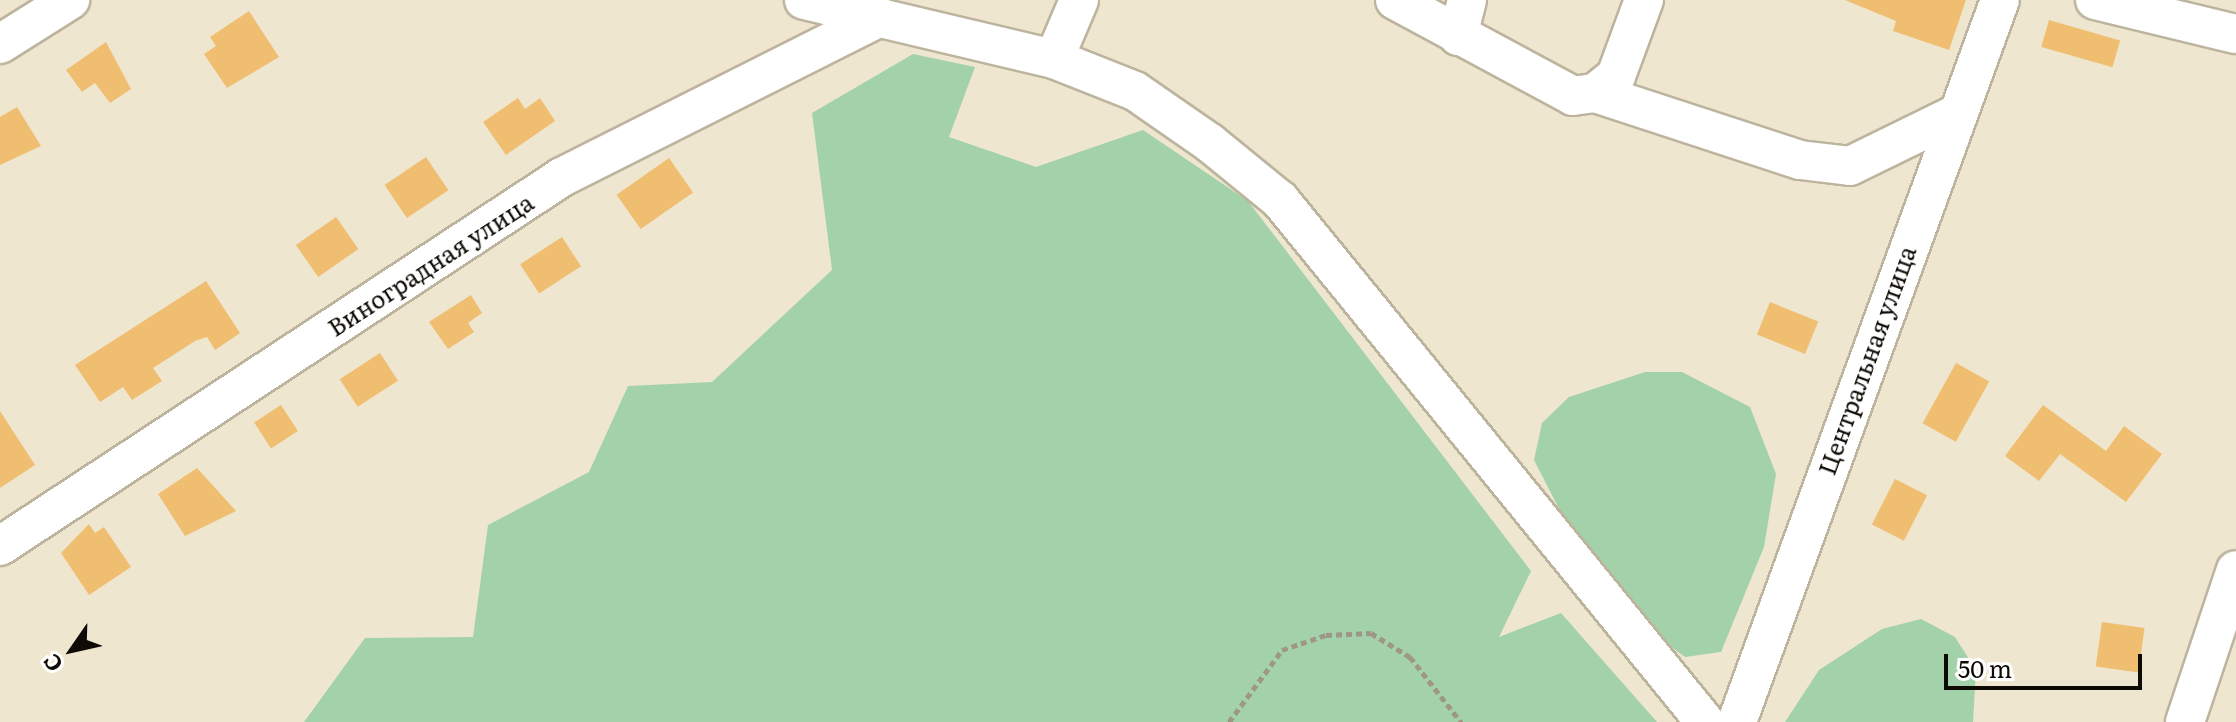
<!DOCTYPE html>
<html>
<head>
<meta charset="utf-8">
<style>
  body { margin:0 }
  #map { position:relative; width:2236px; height:722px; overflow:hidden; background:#efe6d0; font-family:Literata,serif }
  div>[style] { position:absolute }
  .green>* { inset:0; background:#a3d2aa }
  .building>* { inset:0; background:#efbe70; transform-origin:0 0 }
  .path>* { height:5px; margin-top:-2.5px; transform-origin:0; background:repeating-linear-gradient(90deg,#9e9786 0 6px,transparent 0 10px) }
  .roads { filter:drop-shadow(2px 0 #bdb49e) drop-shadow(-2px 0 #bdb49e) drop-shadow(0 2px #bdb49e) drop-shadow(0 -2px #bdb49e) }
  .minor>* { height:38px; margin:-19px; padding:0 19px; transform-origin:19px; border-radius:19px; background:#fff }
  span { translate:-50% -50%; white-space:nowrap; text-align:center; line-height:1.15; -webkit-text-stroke:7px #fff; paint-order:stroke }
  .street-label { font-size:24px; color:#0e0b05 }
  .north { position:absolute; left:32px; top:610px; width:80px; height:80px; -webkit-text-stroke:6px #fff; paint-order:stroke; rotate:236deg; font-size:22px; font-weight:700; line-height:32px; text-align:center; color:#0e0b05 }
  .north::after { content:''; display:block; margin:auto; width:28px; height:36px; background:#0e0b05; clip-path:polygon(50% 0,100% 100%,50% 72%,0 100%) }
  .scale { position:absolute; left:1944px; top:654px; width:198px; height:36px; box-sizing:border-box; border:4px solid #0e0b05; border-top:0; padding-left:10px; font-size:24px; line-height:28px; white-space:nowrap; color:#0e0b05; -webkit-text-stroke:6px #fff; paint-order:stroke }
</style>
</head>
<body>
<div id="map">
  <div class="green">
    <div style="clip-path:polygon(913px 54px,975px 67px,949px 137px,1036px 167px,1143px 130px,1248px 201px,1531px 571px,1499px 637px,1561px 613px,1657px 722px,304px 722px,365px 638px,473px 637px,488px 525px,589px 472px,628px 386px,712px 382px,832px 270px,812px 113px)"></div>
    <div style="clip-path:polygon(1645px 372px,1682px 372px,1750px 407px,1776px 474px,1764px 547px,1721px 652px,1685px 657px,1655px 635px,1570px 530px,1534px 460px,1542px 423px,1569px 397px)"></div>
    <div style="clip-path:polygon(1921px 619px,1955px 637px,1976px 670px,1973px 722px,1785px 722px,1819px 670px,1882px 629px)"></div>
  </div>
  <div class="building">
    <div style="clip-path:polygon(1845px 0,1966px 0,1949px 50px,1893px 31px,1896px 21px)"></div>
    <div style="clip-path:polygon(249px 11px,279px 57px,227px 88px,204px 54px,216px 46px,210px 37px)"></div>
    <div style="left:2049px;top:20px;width:74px;height:28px;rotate:16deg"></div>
    <div style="clip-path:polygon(106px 42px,131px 89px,110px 103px,95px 83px,82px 92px,66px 70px)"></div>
    <div style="clip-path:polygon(518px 98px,525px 109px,540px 98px,555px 121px,506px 155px,483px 122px)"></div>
    <div style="clip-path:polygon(17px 107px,41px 146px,0 165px,0 117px)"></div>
    <div style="left:426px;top:157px;width:40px;height:50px;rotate:56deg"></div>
    <div style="left:669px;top:158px;width:42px;height:64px;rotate:55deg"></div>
    <div style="left:336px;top:217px;width:39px;height:49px;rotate:55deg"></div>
    <div style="left:562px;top:237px;width:35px;height:50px;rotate:57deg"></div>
    <div style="clip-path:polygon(206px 281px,240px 333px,215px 350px,207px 337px,195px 341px,153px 368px,162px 381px,132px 400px,123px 387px,100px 402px,75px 365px)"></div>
    <div style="clip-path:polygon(471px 295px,482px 313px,468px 323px,474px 332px,448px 349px,429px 322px)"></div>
    <div style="left:1770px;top:302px;width:52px;height:35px;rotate:22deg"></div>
    <div style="left:380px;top:353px;width:33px;height:48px;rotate:57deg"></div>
    <div style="left:1956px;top:363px;width:38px;height:69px;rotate:29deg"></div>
    <div style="left:281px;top:405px;width:31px;height:32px;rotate:57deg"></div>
    <div style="clip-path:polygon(2043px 405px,2106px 451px,2124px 426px,2162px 454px,2126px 502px,2060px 454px,2039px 481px,2005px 456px)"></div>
    <div style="clip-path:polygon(0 411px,35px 465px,0 488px)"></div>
    <div style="clip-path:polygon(197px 468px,236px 511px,185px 536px,158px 494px)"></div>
    <div style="left:1895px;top:479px;width:36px;height:51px;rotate:27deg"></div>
    <div style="clip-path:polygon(89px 524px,95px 533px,104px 527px,131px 567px,89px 595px,61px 553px)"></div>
    <div style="left:2102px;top:622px;width:43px;height:45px;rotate:8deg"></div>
  </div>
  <div class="path">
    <div style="left:1229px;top:722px;width:89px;rotate:-53.6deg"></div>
    <div style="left:1282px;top:650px;width:46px;rotate:-18.8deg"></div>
    <div style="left:1326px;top:635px;width:45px;rotate:-2.5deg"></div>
    <div style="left:1371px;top:633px;width:46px;rotate:31.6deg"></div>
    <div style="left:1410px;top:657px;width:83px;rotate:51.9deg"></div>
  </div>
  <div class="roads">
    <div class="minor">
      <div style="left:804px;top:0;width:257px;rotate:13.3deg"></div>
      <div style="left:1054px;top:59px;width:87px;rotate:21.6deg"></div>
      <div style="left:1135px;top:91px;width:91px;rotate:34.7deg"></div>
      <div style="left:1210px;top:143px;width:90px;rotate:39.2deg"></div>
      <div style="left:1280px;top:200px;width:673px;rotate:50.85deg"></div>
      <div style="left:1395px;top:0;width:202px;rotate:28.3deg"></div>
      <div style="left:1573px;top:96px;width:22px;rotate:-8deg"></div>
      <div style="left:1595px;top:93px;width:27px;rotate:-39deg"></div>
      <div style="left:1616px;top:76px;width:81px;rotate:-69.8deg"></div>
      <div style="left:2095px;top:0;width:145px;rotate:13.6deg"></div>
      <div style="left:1458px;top:36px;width:37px;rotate:-76deg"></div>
      <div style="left:0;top:44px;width:83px;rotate:-32.2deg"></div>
      <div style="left:1054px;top:59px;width:64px;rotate:-67deg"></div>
      <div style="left:1595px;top:93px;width:216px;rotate:18.1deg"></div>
      <div style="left:1800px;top:160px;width:50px;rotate:6.8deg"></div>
      <div style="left:1850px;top:166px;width:116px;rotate:-26.1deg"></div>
      <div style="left:0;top:546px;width:672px;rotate:-33.29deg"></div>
      <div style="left:562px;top:177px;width:356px;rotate:-26.7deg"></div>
      <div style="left:1737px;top:722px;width:768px;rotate:-69.99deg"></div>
      <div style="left:2185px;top:722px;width:160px;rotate:-71.5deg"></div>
    </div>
  </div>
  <div class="street-label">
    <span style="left:430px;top:264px;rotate:-33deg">Виноградная улица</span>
    <span style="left:1866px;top:360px;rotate:-70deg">Центральная улица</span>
  </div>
  <div class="north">С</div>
  <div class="scale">50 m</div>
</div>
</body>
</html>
